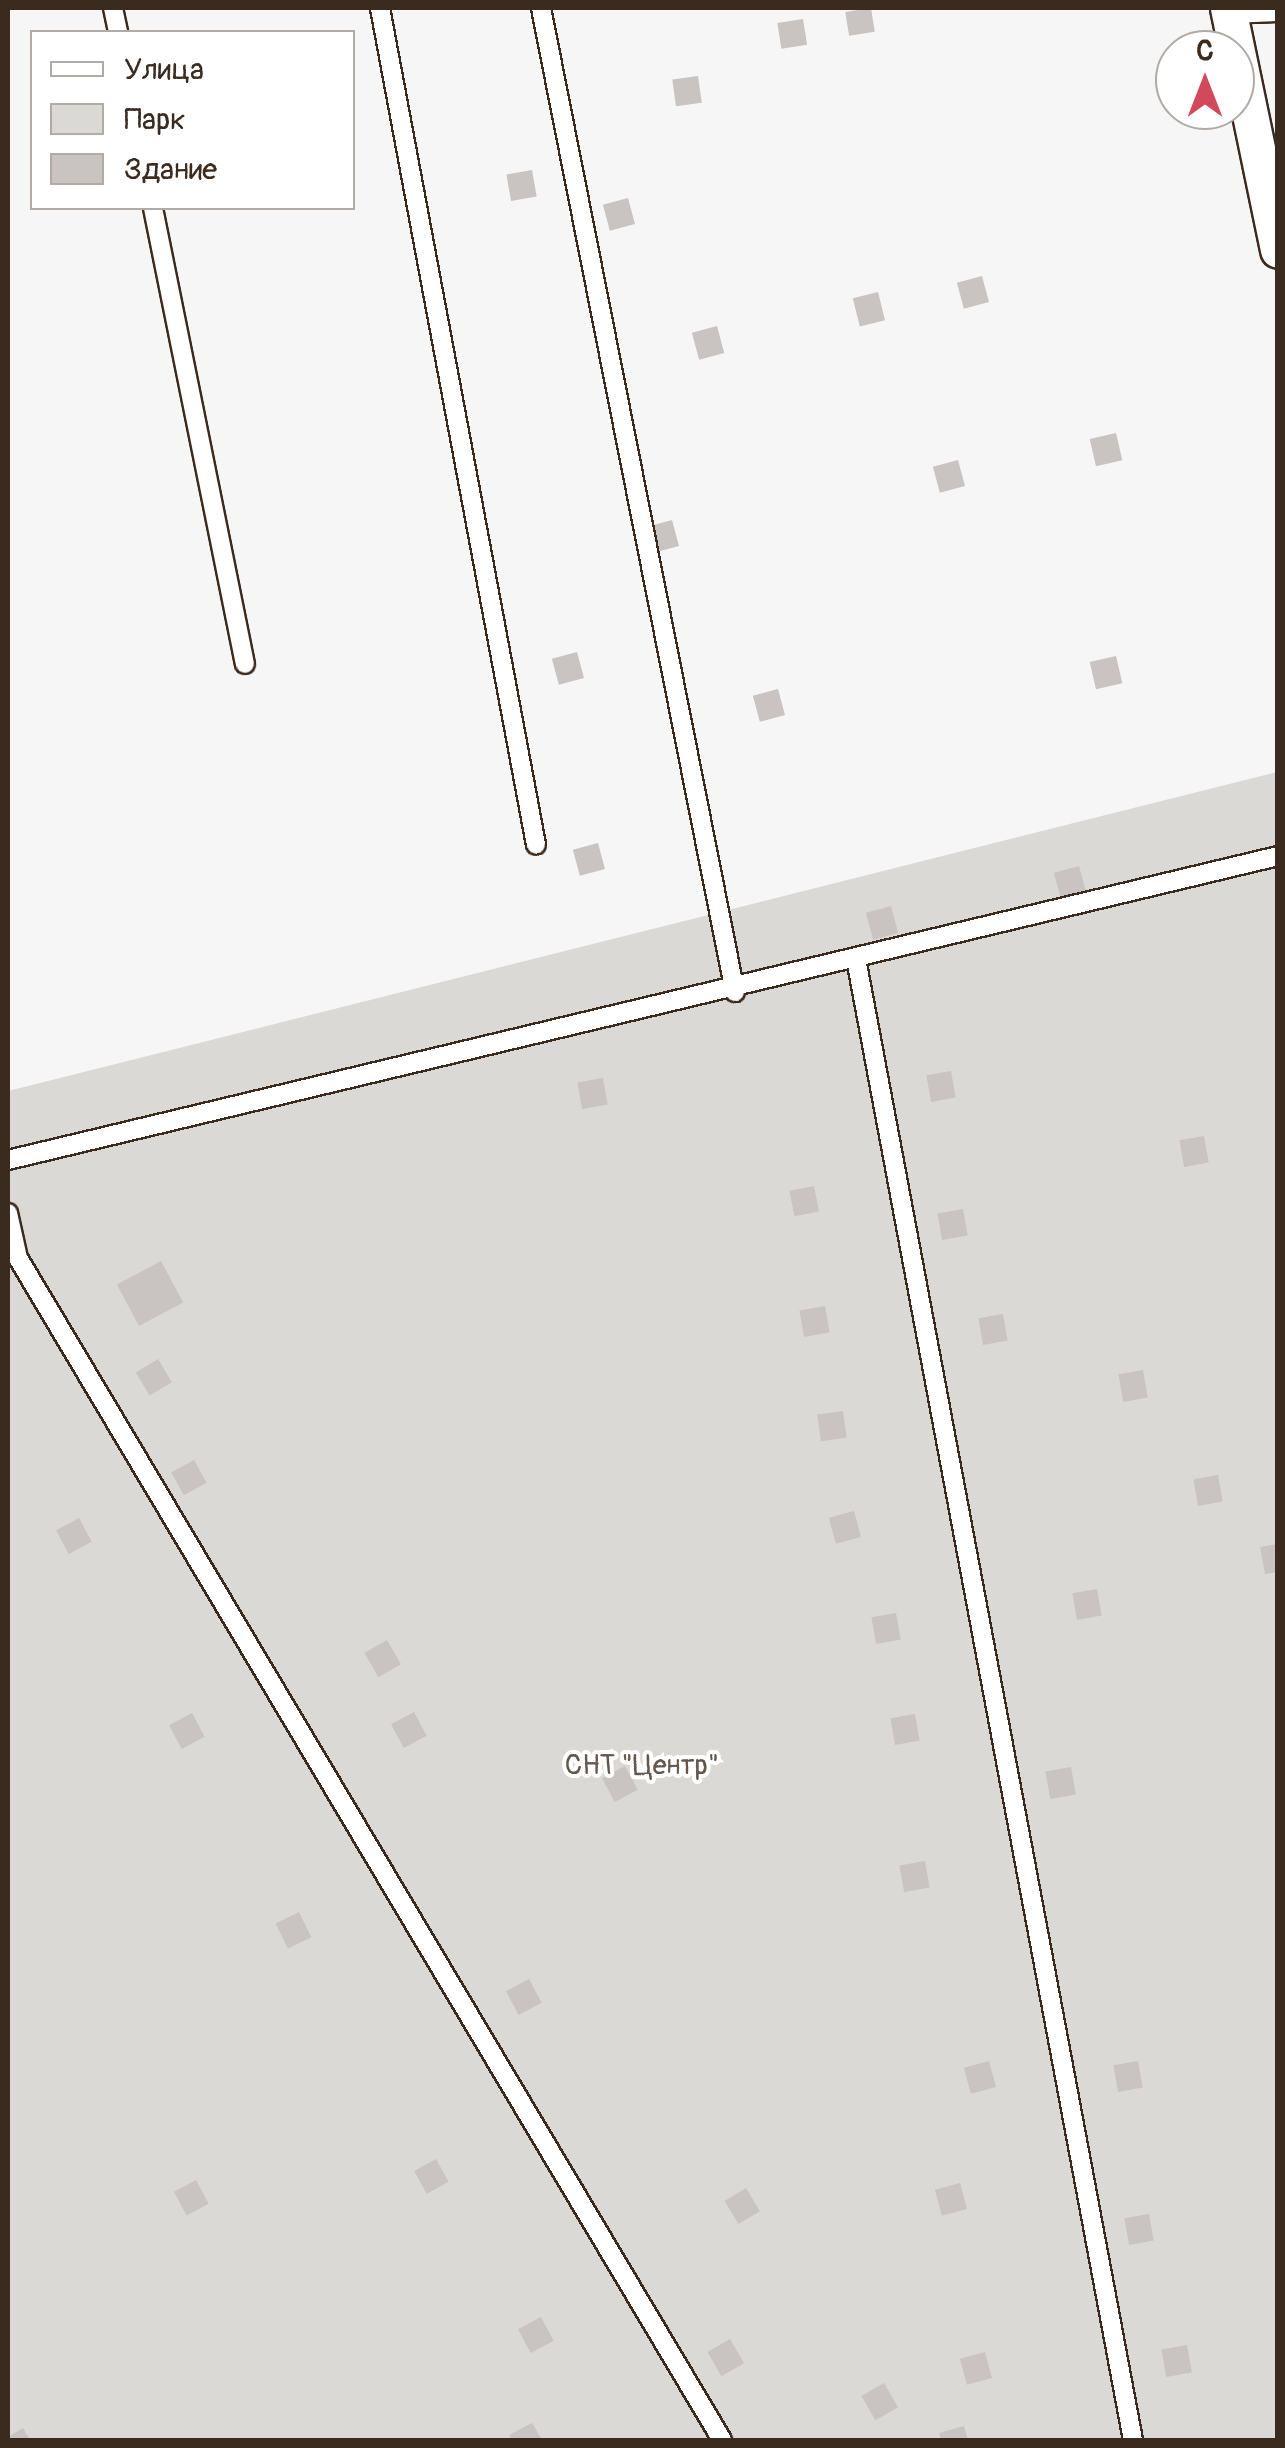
<!DOCTYPE html>
<html>
<head>
<meta charset="utf-8">
<style>
  body { margin:0 }
  #map { position:relative; width:1285px; height:2448px; overflow:hidden; background:#f7f6f6; font-family:Pangolin,sans-serif }
  div>[style] { position:absolute }
  .green>* { inset:0; background:#dbd9d6 }
  .building>* { inset:0; background:#c9c3c1; transform-origin:0 0 }
  .roads { filter:drop-shadow(2px 0 #3b2a1e) drop-shadow(-2px 0 #3b2a1e) drop-shadow(0 2px #3b2a1e) drop-shadow(0 -2px #3b2a1e) }
  .service>* { height:18px; margin:-9px; padding:0 9px; transform-origin:9px; border-radius:9px; background:#fff }
  .minor>* { height:35px; margin:-17.5px; padding:0 17.5px; transform-origin:17.5px; border-radius:17.5px; background:#fff }
  span { translate:-50% -50%; white-space:nowrap; text-align:center; line-height:1.15; -webkit-text-stroke:8px #fff; paint-order:stroke }
  .park-label { font-size:28px; color:#63564c }
  .frame { position:absolute; inset:0; border:10px solid #3b2a1e; pointer-events:none }
  .legend { position:absolute; left:30px; top:30px; width:325px; height:180px; box-sizing:border-box; background:#fff; border:2px solid #b1aaa5; margin:0; padding:12px 18px; list-style:none; font-size:30px; color:#3b2a1e }
  .legend li { display:flex; align-items:center; gap:20px; height:50px }
  .legend b { width:50px; border:2px solid #b1aaa5 }
  .north { position:absolute; left:1155px; top:30px; width:100px; height:100px; box-sizing:border-box; background:#fff; border:2px solid #b1aaa5; border-radius:50%; rotate:0deg; font-size:28px; font-weight:700; line-height:40px; text-align:center; color:#3b2a1e }
  .north::after { content:''; display:block; margin:auto; width:35px; height:45px; background:#d1495b; clip-path:polygon(50% 0,100% 100%,50% 72%,0 100%) }
</style>
</head>
<body>
<div id="map">
  <div class="green">
    <div style="clip-path:polygon(1277px 772px,1277px 2440px,8px 2440px,8px 1091px)"></div>
  </div>
  <div class="building">
    <div style="left:871px;top:8px;width:24px;height:26px;rotate:81deg"></div>
    <div style="left:803px;top:19px;width:26px;height:26px;rotate:81deg"></div>
    <div style="left:698px;top:76px;width:27px;height:26px;rotate:82deg"></div>
    <div style="left:532px;top:170px;width:27px;height:26px;rotate:80deg"></div>
    <div style="left:628px;top:198px;width:27px;height:26px;rotate:75deg"></div>
    <div style="left:982px;top:276px;width:27px;height:26px;rotate:75deg"></div>
    <div style="left:878px;top:292px;width:29px;height:26px;rotate:76deg"></div>
    <div style="left:717px;top:326px;width:28px;height:26px;rotate:75deg"></div>
    <div style="left:1116px;top:433px;width:28px;height:27px;rotate:77deg"></div>
    <div style="left:958px;top:460px;width:27px;height:26px;rotate:75deg"></div>
    <div style="left:672px;top:520px;width:27px;height:26px;rotate:75deg"></div>
    <div style="left:577px;top:652px;width:27px;height:26px;rotate:75deg"></div>
    <div style="left:1116px;top:656px;width:28px;height:27px;rotate:77deg"></div>
    <div style="left:778px;top:689px;width:27px;height:26px;rotate:75deg"></div>
    <div style="left:598px;top:843px;width:27px;height:26px;rotate:75deg"></div>
    <div style="left:1079px;top:866px;width:28px;height:26px;rotate:75deg"></div>
    <div style="left:891px;top:906px;width:28px;height:26px;rotate:75deg"></div>
    <div style="left:951px;top:1071px;width:27px;height:25px;rotate:80deg"></div>
    <div style="left:603px;top:1078px;width:27px;height:26px;rotate:80deg"></div>
    <div style="left:1204px;top:1136px;width:27px;height:25px;rotate:80deg"></div>
    <div style="left:814px;top:1186px;width:26px;height:25px;rotate:79deg"></div>
    <div style="left:963px;top:1209px;width:27px;height:26px;rotate:80deg"></div>
    <div style="left:161px;top:1261px;width:47px;height:50px;rotate:62deg"></div>
    <div style="left:825px;top:1306px;width:27px;height:26px;rotate:80deg"></div>
    <div style="left:1003px;top:1314px;width:27px;height:25px;rotate:80deg"></div>
    <div style="left:158px;top:1359px;width:27px;height:26px;rotate:59deg"></div>
    <div style="left:1143px;top:1370px;width:28px;height:25px;rotate:80deg"></div>
    <div style="left:843px;top:1411px;width:27px;height:26px;rotate:82deg"></div>
    <div style="left:194px;top:1460px;width:26px;height:26px;rotate:61deg"></div>
    <div style="left:1218px;top:1475px;width:27px;height:25px;rotate:80deg"></div>
    <div style="left:854px;top:1511px;width:27px;height:26px;rotate:75deg"></div>
    <div style="left:79px;top:1518px;width:27px;height:26px;rotate:62deg"></div>
    <div style="clip-path:polygon(1278px 1544px,1278px 1572px,1265px 1574px,1260px 1547px)"></div>
    <div style="left:1097px;top:1589px;width:27px;height:25px;rotate:80deg"></div>
    <div style="left:896px;top:1613px;width:27px;height:25px;rotate:80deg"></div>
    <div style="left:387px;top:1640px;width:28px;height:26px;rotate:60deg"></div>
    <div style="left:414px;top:1712px;width:27px;height:26px;rotate:62deg"></div>
    <div style="left:192px;top:1713px;width:27px;height:26px;rotate:62deg"></div>
    <div style="left:915px;top:1714px;width:27px;height:25px;rotate:80deg"></div>
    <div style="left:625px;top:1766px;width:27px;height:26px;rotate:62deg"></div>
    <div style="left:1071px;top:1767px;width:28px;height:26px;rotate:80deg"></div>
    <div style="left:925px;top:1861px;width:27px;height:26px;rotate:80deg"></div>
    <div style="left:299px;top:1912px;width:28px;height:26px;rotate:64deg"></div>
    <div style="left:529px;top:1979px;width:27px;height:26px;rotate:62deg"></div>
    <div style="left:989px;top:2061px;width:27px;height:26px;rotate:75deg"></div>
    <div style="left:1138px;top:2061px;width:27px;height:25px;rotate:80deg"></div>
    <div style="left:436px;top:2159px;width:26px;height:25px;rotate:61deg"></div>
    <div style="left:196px;top:2180px;width:27px;height:25px;rotate:62deg"></div>
    <div style="left:960px;top:2183px;width:27px;height:26px;rotate:75deg"></div>
    <div style="left:746px;top:2188px;width:27px;height:25px;rotate:59deg"></div>
    <div style="left:1149px;top:2214px;width:27px;height:25px;rotate:80deg"></div>
    <div style="left:541px;top:2317px;width:27px;height:26px;rotate:62deg"></div>
    <div style="left:730px;top:2339px;width:28px;height:26px;rotate:60deg"></div>
    <div style="left:1187px;top:2345px;width:28px;height:26px;rotate:80deg"></div>
    <div style="left:985px;top:2352px;width:27px;height:26px;rotate:75deg"></div>
    <div style="left:884px;top:2383px;width:28px;height:26px;rotate:60deg"></div>
    <div style="clip-path:polygon(532px 2423px,542px 2440px,512px 2440px,509px 2435px)"></div>
    <div style="clip-path:polygon(964px 2426px,968px 2440px,941px 2440px,939px 2433px)"></div>
    <div style="clip-path:polygon(23px 2428px,30px 2440px,8px 2440px,8px 2437px)"></div>
  </div>
  <div class="roads">
    <div class="service">
      <div style="left:113px;top:8px;width:25px;rotate:78deg"></div>
      <div style="left:380px;top:8px;width:851px;rotate:79.44deg"></div>
      <div style="left:541px;top:8px;width:1003px;rotate:78.85deg"></div>
      <div style="left:1229px;top:14px;width:49px;rotate:-2.3deg"></div>
      <div style="left:153px;top:208px;width:465px;rotate:78.6deg"></div>
      <div style="left:857px;top:964px;width:1502px;rotate:79.41deg"></div>
      <div style="left:8px;top:1160px;width:1306px;rotate:-13.46deg"></div>
      <div style="left:8px;top:1213px;width:46px;rotate:77.5deg"></div>
      <div style="left:18px;top:1258px;width:1376px;rotate:59.22deg"></div>
    </div>
    <div class="minor">
      <div style="left:1228px;top:8px;width:247px;rotate:78.3deg"></div>
    </div>
  </div>
  <div class="park-label">
    <span style="left:642px;top:1766px">СНТ "Центр"</span>
  </div>
  <div class="frame"></div>
  <ul class="legend">
  <li><b style="height:12px;background:#fff"></b>Улица</li>
  <li><b style="height:28px;background:#dbd9d6"></b>Парк</li>
  <li><b style="height:28px;background:#c9c3c1"></b>Здание</li>
  </ul>
  <div class="north">С</div>
</div>
</body>
</html>
